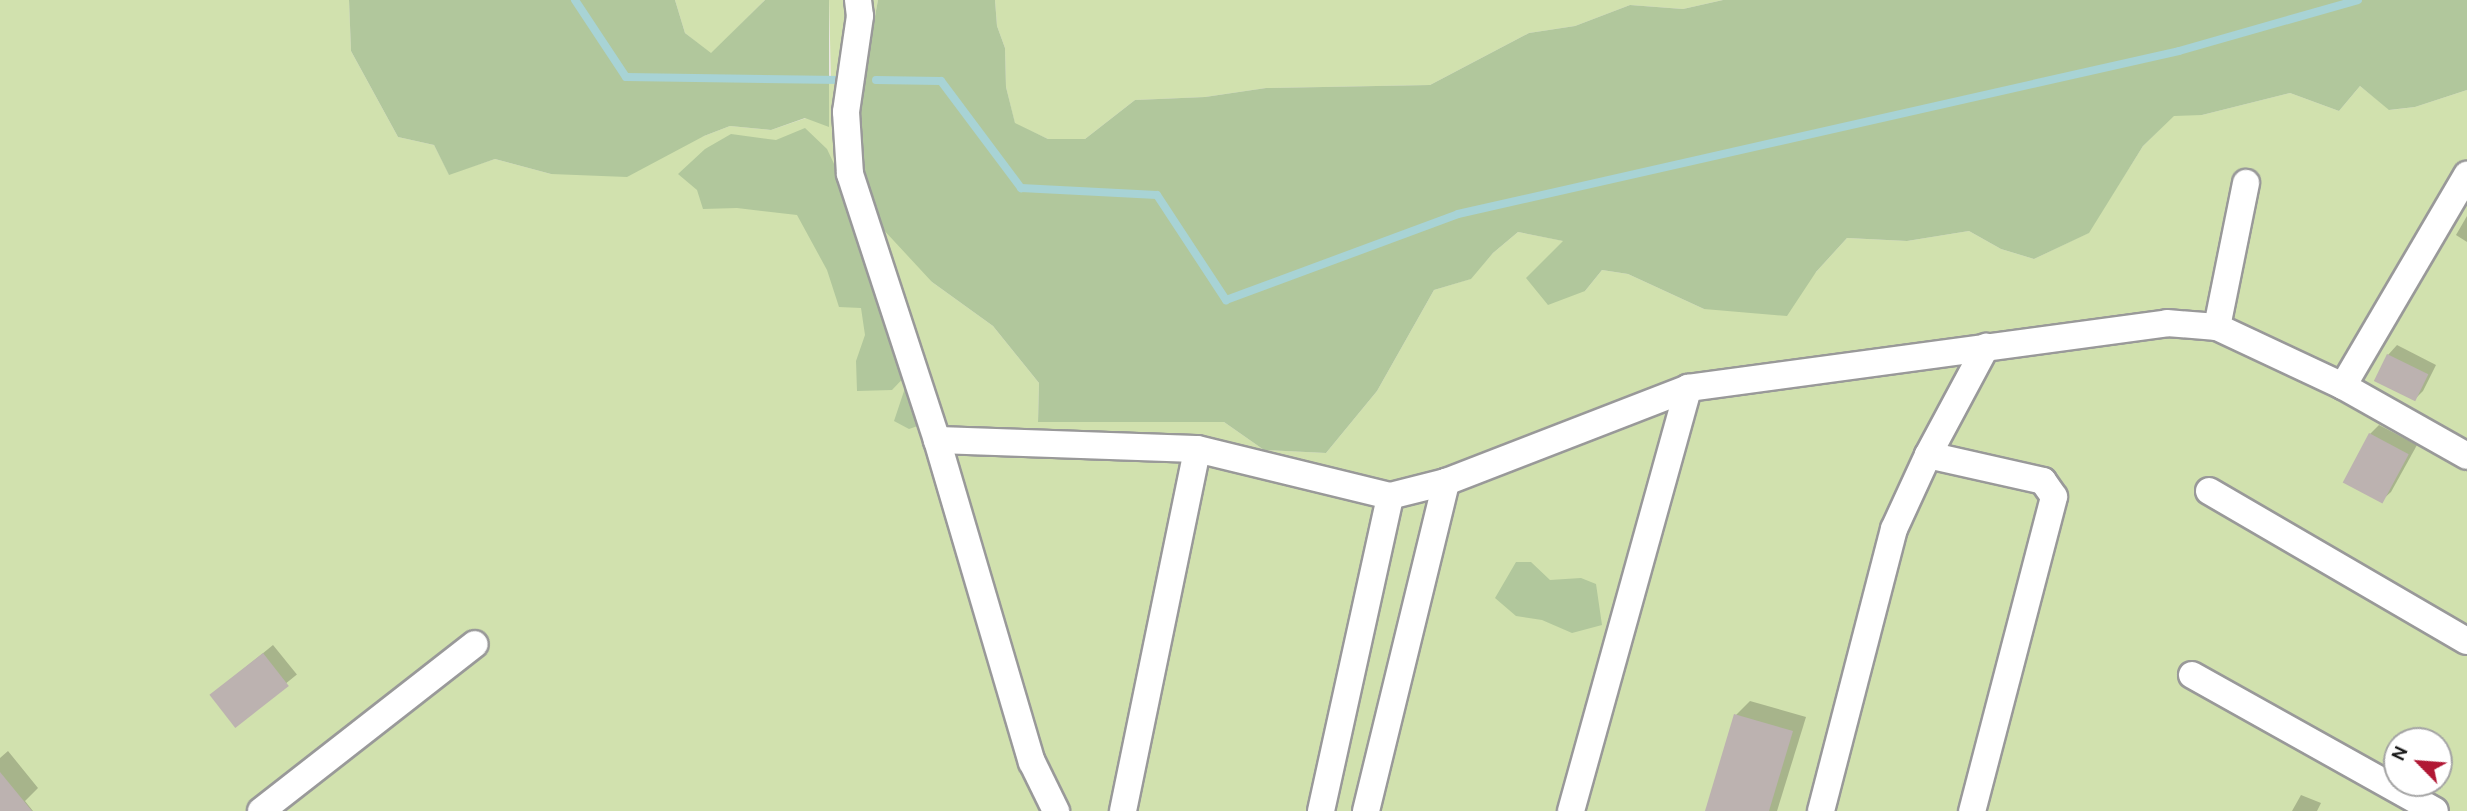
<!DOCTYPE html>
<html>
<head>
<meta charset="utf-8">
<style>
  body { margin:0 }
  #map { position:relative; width:2467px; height:811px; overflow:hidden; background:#ece7e3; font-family:Overpass,sans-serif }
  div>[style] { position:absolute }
  .grass>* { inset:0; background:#d1e1ae }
  .forest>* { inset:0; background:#b1c79c }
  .shadow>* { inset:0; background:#0003; transform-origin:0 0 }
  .stream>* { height:8px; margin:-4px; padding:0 4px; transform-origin:4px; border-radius:4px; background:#a8d3d5 }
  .building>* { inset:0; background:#bcb2b0; transform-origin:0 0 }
  .roads { filter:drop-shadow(2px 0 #999) drop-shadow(-2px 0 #999) drop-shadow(0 2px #999) drop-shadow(0 -2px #999) }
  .minor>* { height:26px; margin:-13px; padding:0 13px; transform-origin:13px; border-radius:13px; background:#fff }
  span { translate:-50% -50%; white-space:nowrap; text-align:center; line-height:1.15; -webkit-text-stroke:6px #fff; paint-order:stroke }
  .north { position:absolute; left:2383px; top:727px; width:70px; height:70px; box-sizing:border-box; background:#fff; border:2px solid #a4a4a4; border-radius:50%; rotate:295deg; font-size:19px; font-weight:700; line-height:28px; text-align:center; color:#1c1c1c }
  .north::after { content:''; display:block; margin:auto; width:24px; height:32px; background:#b11734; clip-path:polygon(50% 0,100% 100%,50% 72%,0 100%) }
</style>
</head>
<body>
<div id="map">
  <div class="grass">
    <div style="clip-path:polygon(evenodd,0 0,349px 0,351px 51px,398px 137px,434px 145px,449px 174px,495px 159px,551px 174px,704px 136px,730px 126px,771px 130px,806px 118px,831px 78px,829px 0,878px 0,857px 112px,932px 282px,993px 326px,1039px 383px,1038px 422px,1224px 422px,1264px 450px,1326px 453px,1377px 391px,1434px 290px,1470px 279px,1493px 253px,1518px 232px,1564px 241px,1585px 291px,1602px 270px,1628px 274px,1704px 309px,1816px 272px,1847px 238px,1907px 241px,1969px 231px,2001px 249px,2034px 259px,2088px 233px,2143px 146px,2174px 115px,2202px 115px,2290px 93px,2339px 111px,2360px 86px,2390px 110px,2415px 107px,2467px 90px,2467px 811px,0 811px,0 0,2397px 741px,2439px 741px,2439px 783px,2397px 783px,2397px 741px)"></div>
    <div style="clip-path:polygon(675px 0,765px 0,711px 54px,685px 33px)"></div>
    <div style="clip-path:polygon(995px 0,1723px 0,1683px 9px,1630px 5px,1575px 26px,1529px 33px,1430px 85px,1266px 88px,1205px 97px,1135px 100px,1085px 139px,1048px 139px,1015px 124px,1006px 87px,1005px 48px,997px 26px)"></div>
  </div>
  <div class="forest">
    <div style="clip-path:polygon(349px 0,675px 0,685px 33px,711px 53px,765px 0,829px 0,829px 127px,805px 118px,771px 130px,730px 126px,704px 136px,627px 177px,551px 174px,495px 159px,449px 175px,434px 145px,398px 137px,351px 51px)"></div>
    <div style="clip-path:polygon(878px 0,995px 0,997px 26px,1005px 48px,1006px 87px,1015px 123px,1048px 139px,1085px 139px,1135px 100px,1205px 97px,1266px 88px,1430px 85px,1529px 33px,1575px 26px,1630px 5px,1683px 9px,1723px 0,2467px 0,2467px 90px,2415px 107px,2389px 110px,2360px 86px,2339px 111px,2290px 93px,2202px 115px,2174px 116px,2143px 146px,2089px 233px,2034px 259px,2001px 249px,1969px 231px,1907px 241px,1847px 238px,1816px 272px,1787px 316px,1704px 309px,1628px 274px,1602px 270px,1585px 291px,1548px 305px,1526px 278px,1563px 241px,1518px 232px,1493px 253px,1471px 279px,1434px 290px,1377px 391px,1326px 453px,1264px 450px,1224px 422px,1038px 422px,1039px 383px,993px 326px,932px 282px,881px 227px,861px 169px,857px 112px)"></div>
    <div style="clip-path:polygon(805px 128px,827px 149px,843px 183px,935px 420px,909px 429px,894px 421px,911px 370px,892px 390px,857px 391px,856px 361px,865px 335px,861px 308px,839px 307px,827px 270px,797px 215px,737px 208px,703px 209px,697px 190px,678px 174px,705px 149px,731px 134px,776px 140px)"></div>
    <div style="clip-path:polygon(1516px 562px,1531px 562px,1550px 580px,1581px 578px,1596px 584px,1602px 625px,1572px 633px,1542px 620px,1516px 616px,1495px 598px)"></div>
  </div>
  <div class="shadow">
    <div style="clip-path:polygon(2467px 216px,2467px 242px,2456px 235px)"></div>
    <div style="clip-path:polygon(2397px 345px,2436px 365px,2423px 391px,2414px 400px,2388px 355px)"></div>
    <div style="clip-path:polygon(2379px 425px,2417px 445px,2391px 492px,2381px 501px,2370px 434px)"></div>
    <div style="left:273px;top:645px;width:38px;height:80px;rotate:51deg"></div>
    <div style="clip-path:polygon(1750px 701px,1806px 717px,1777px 811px,1707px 811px,1736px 715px)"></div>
    <div style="clip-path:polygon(8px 751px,38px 788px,25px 801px,33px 811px,0 811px,0 758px)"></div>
    <div style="clip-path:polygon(2301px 795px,2321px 803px,2317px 811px,2292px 811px)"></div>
  </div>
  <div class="stream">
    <div style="left:575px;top:0;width:92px;rotate:56.5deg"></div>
    <div style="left:626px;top:77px;width:215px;rotate:0.8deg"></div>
    <div style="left:876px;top:80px;width:65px;rotate:0.9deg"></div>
    <div style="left:941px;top:81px;width:134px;rotate:53.2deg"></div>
    <div style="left:1021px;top:188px;width:136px;rotate:2.9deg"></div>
    <div style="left:1157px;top:195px;width:126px;rotate:56.7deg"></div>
    <div style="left:1226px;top:300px;width:247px;rotate:-20.3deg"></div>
    <div style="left:1458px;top:214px;width:739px;rotate:-12.74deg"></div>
    <div style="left:2179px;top:51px;width:186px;rotate:-15.9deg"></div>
  </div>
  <div class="building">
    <div style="left:2387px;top:354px;width:46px;height:30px;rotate:26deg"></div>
    <div style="left:2369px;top:433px;width:45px;height:56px;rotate:28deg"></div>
    <div style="left:263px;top:653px;width:42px;height:68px;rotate:52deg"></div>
    <div style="clip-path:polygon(1734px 714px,1793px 731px,1769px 811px,1705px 811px)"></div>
    <div style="clip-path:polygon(0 772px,32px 811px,0 811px)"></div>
  </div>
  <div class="roads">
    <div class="minor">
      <div style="left:858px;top:0;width:16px;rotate:83deg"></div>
      <div style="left:860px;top:16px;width:97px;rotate:98.3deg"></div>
      <div style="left:846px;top:112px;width:62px;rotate:86.3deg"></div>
      <div style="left:850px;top:174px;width:280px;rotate:71.9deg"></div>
      <div style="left:937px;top:440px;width:336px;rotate:73.6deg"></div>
      <div style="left:1032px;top:762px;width:55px;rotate:63.9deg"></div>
      <div style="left:2217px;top:327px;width:147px;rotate:-78.6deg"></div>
      <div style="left:2343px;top:386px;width:245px;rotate:-59.6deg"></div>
      <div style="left:937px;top:440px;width:260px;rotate:2deg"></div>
      <div style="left:1197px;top:449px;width:199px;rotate:13.7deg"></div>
      <div style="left:1390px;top:496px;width:58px;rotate:-14deg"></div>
      <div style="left:1446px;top:482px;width:260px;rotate:-21.2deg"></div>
      <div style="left:1688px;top:388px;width:483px;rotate:-7.7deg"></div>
      <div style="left:2167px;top:323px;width:50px;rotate:4.6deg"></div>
      <div style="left:2217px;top:327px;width:139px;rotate:25.1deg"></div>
      <div style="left:2343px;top:386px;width:142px;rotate:29.4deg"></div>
      <div style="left:1928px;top:455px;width:118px;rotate:12.7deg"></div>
      <div style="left:2043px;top:481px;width:19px;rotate:55deg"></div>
      <div style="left:2054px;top:497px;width:325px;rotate:104.6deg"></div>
      <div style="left:2209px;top:491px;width:298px;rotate:30.2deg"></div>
      <div style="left:2192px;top:675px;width:278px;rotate:29.2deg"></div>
      <div style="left:261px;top:811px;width:271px;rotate:-38deg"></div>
      <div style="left:1123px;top:811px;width:369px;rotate:-78.4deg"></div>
      <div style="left:1321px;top:811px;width:322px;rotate:-77.6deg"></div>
      <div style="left:1366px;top:811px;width:339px;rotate:-76.3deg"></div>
      <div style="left:1571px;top:811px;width:439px;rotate:-74.5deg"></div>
      <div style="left:1821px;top:811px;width:291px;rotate:-75.5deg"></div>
      <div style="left:1894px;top:529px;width:81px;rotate:-65.3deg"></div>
      <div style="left:1928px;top:455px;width:123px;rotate:-61.8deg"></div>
    </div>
  </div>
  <div class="north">N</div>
</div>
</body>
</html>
